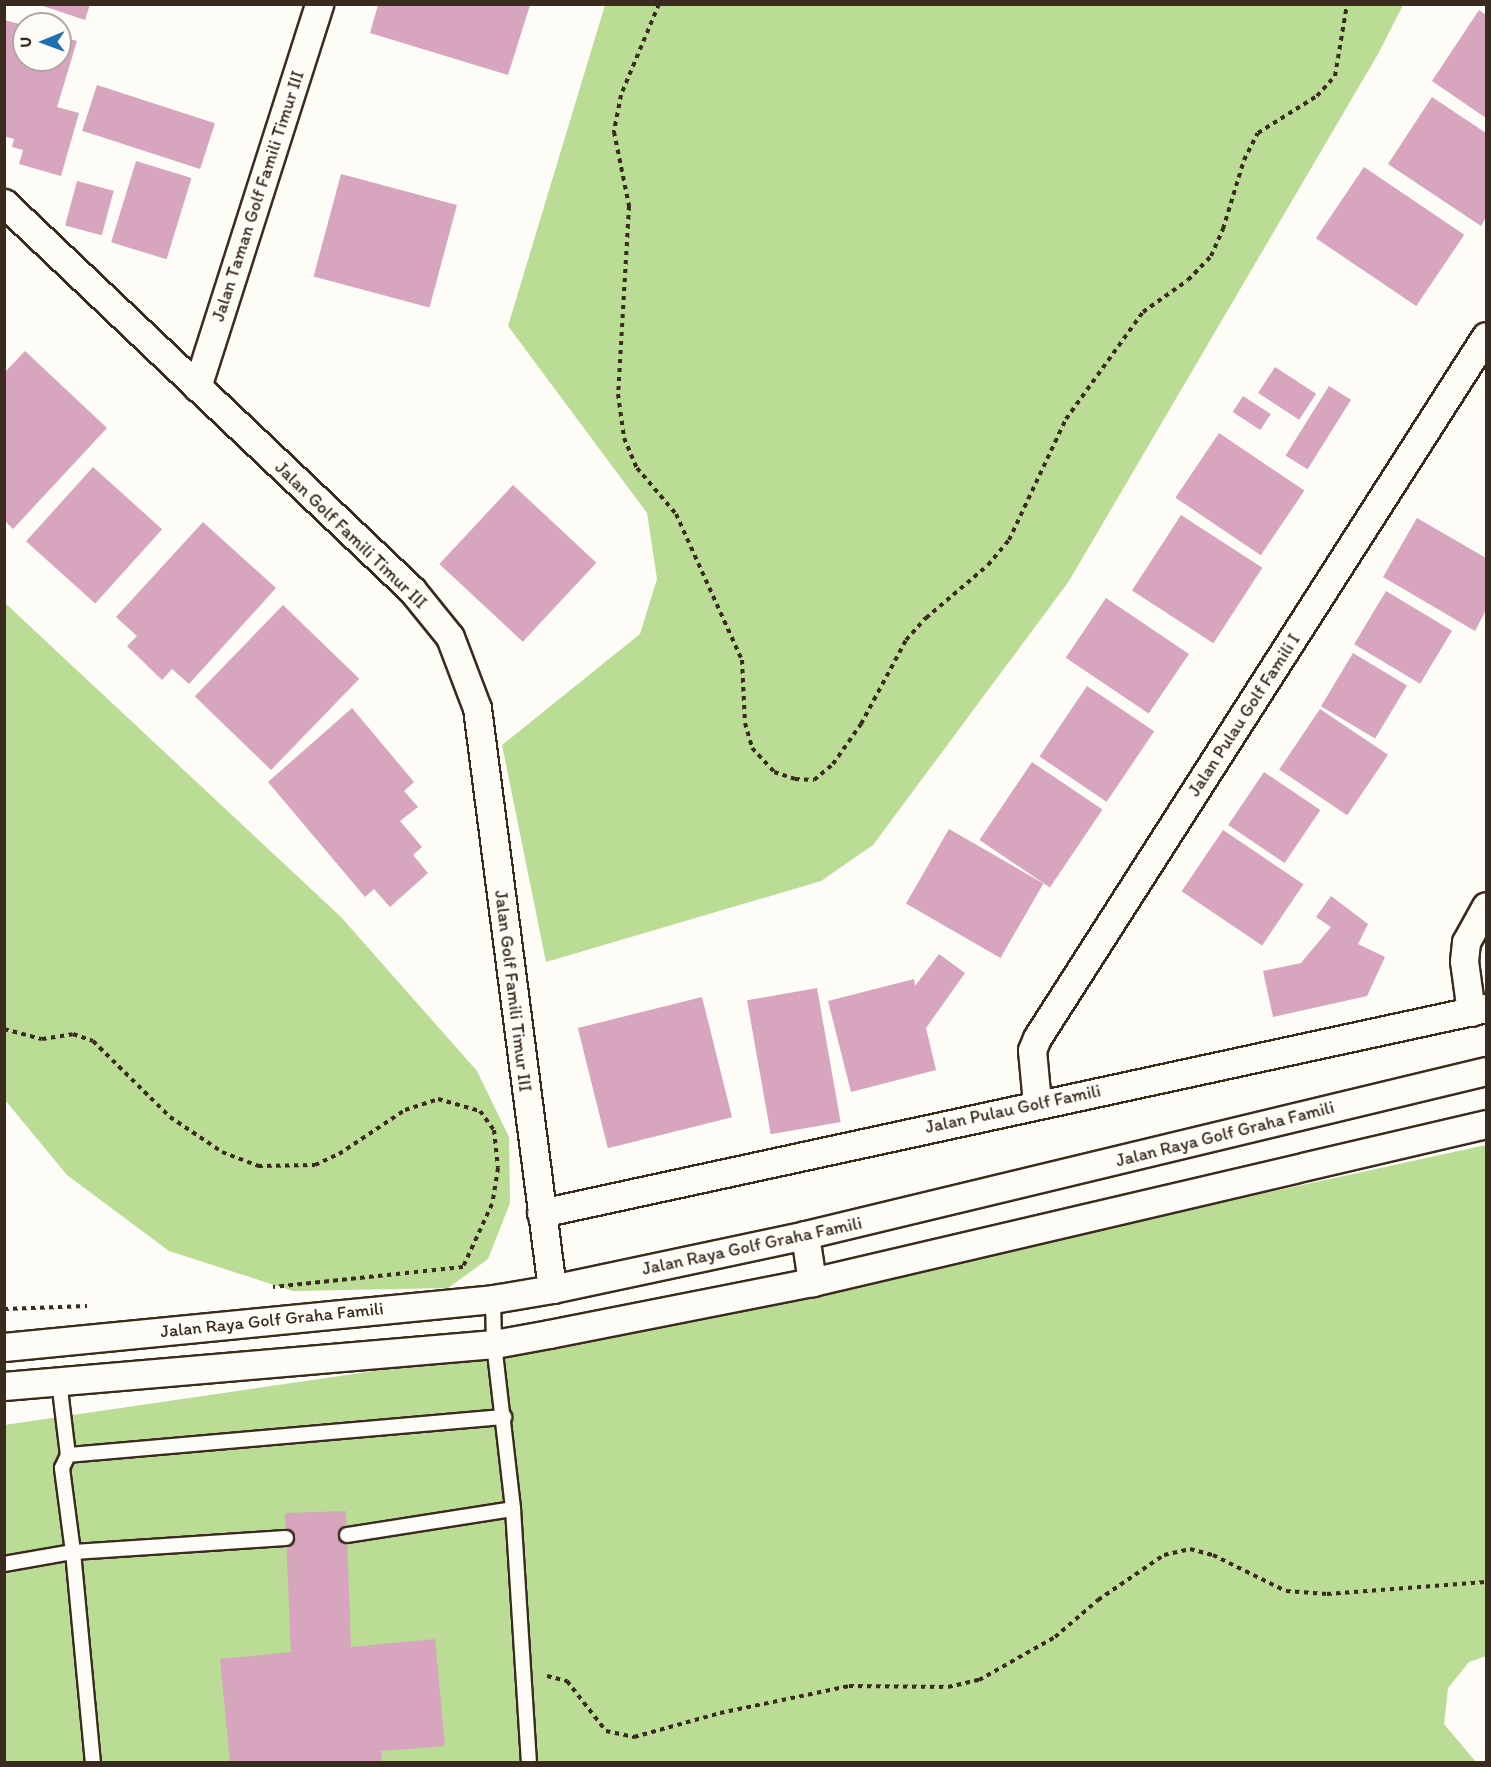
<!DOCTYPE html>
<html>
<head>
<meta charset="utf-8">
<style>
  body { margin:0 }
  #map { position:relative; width:1491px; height:1767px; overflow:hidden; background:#fdfcf7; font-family:Itim,sans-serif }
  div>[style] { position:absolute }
  .green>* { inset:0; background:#badc95 }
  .building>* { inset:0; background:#d8a5bf; transform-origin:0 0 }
  .path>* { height:4px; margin-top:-2px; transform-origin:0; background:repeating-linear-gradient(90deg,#3b2a1e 0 4.5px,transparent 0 9px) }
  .roads { filter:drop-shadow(2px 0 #3b2a1e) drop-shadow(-2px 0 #3b2a1e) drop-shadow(0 2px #3b2a1e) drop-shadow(0 -2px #3b2a1e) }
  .lane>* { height:14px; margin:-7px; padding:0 7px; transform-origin:7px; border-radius:7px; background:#fdfcf7 }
  .street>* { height:27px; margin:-13.5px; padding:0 13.5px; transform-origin:13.5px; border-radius:13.5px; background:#fdfcf7 }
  span { translate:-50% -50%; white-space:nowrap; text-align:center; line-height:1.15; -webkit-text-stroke:4.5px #fdfcf7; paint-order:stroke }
  .street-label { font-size:18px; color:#3b2a1e }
  .frame { position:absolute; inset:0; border:6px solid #3b2a1e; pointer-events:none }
  .north { position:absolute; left:12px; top:12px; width:60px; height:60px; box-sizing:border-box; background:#fdfcf7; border:2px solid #afa8a0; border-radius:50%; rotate:269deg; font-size:16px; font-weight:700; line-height:24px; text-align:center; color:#3b2a1e }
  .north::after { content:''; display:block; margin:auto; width:21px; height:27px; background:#1f6fb2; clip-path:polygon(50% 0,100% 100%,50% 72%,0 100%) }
</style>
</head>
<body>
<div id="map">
  <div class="green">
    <div style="clip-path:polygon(605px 5px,1403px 5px,1378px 54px,1069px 581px,873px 845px,821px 881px,546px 962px,502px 745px,640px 634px,657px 579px,647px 513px,508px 326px)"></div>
    <div style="clip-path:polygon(5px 603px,341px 917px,477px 1071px,509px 1137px,510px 1203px,488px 1259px,448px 1288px,293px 1291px,169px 1251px,67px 1175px,5px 1100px)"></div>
    <div style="clip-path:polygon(1486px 1145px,1486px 1656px,1469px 1662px,1448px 1688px,1444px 1724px,1476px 1762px,5px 1762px,4px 1425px,484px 1355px,783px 1298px)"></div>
  </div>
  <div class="building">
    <div style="clip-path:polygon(37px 4px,90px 4px,85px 20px)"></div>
    <div style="clip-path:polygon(378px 5px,530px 5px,508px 75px,370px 33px)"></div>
    <div style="clip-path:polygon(1479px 10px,1486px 15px,1486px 118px,1432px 81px)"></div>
    <div style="clip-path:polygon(4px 20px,24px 25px,24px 60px,60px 60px,60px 36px,77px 41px,57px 107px,79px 113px,61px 176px,19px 164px,23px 150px,12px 147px,14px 139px,4px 136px)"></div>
    <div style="left:97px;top:85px;width:124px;height:48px;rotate:18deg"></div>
    <div style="clip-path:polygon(1432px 97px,1486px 133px,1486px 217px,1481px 226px,1388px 164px)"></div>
    <div style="left:136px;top:161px;width:58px;height:85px;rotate:17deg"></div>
    <div style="left:1364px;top:167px;width:121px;height:86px;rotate:34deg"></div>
    <div style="left:341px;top:174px;width:120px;height:106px;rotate:15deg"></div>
    <div style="left:77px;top:181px;width:38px;height:46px;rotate:15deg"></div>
    <div style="clip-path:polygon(25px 351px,107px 428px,13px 529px,4px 520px,4px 373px)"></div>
    <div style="left:1275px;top:367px;width:49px;height:31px;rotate:33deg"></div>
    <div style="left:1329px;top:386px;width:26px;height:82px;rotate:32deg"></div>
    <div style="left:1243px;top:396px;width:33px;height:19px;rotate:33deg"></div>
    <div style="left:1219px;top:433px;width:103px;height:78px;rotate:34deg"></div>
    <div style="left:93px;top:467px;width:93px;height:100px;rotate:42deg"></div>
    <div style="left:513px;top:485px;width:114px;height:108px;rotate:43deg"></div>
    <div style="left:1181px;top:515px;width:97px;height:90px;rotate:33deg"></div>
    <div style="clip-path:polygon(1417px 518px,1486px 558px,1486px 610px,1475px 631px,1383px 577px)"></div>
    <div style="clip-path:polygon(203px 522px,276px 588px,189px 684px,172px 669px,162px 680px,127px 646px,137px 636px,116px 617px)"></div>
    <div style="left:1386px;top:591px;width:77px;height:62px;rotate:31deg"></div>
    <div style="left:1106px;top:598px;width:100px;height:72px;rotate:34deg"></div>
    <div style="left:283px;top:605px;width:106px;height:127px;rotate:44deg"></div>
    <div style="left:1353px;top:653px;width:63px;height:62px;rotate:31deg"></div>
    <div style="left:1087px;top:686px;width:81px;height:85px;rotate:34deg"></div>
    <div style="clip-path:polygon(352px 708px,414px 782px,404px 791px,418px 807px,400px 821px,422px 847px,413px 855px,428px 873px,390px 907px,374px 889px,365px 897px,268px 782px)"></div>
    <div style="left:1320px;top:709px;width:82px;height:73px;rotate:34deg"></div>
    <div style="left:1032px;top:762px;width:85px;height:94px;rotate:34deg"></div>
    <div style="left:1264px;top:772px;width:68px;height:64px;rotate:34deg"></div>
    <div style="left:949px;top:829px;width:109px;height:86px;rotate:30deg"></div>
    <div style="left:1223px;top:830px;width:97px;height:74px;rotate:34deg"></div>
    <div style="clip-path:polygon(1331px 896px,1368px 924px,1358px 944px,1385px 957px,1367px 996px,1273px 1017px,1263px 971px,1301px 963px,1331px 927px,1316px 917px)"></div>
    <div style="clip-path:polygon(939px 954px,965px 973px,926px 1028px,936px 1070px,851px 1092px,828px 1001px,914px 979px,915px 986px)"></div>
    <div style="left:817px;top:988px;width:136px;height:71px;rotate:80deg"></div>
    <div style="left:702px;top:997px;width:124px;height:128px;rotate:76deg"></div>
    <div style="clip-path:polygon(346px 1511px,351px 1647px,435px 1639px,445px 1746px,381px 1751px,382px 1762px,230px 1762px,220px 1659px,291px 1652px,285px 1513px)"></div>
  </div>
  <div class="path">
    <div style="left:659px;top:4px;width:99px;rotate:112.7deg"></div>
    <div style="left:621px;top:95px;width:38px;rotate:101deg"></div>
    <div style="left:614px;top:132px;width:76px;rotate:78.5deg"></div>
    <div style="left:629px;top:206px;width:188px;rotate:93.3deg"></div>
    <div style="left:618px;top:394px;width:44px;rotate:82.2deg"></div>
    <div style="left:624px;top:438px;width:33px;rotate:67deg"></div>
    <div style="left:637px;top:468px;width:60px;rotate:49.7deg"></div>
    <div style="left:676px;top:514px;width:160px;rotate:65.7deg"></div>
    <div style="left:742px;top:660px;width:63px;rotate:87.3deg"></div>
    <div style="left:745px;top:723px;width:26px;rotate:74deg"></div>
    <div style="left:752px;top:748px;width:33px;rotate:47deg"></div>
    <div style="left:774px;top:772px;width:22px;rotate:18deg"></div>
    <div style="left:795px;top:779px;width:19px;rotate:3deg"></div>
    <div style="left:814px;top:780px;width:25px;rotate:-40deg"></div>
    <div style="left:833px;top:764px;width:49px;rotate:-55deg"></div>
    <div style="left:861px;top:724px;width:95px;rotate:-61.8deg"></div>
    <div style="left:906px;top:640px;width:30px;rotate:-48deg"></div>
    <div style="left:926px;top:618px;width:82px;rotate:-40.5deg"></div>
    <div style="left:988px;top:565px;width:33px;rotate:-50deg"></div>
    <div style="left:1009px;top:540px;width:134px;rotate:-64.8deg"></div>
    <div style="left:1066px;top:419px;width:132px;rotate:-54.3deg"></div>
    <div style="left:1143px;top:312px;width:55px;rotate:-35.4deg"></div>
    <div style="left:1188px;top:280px;width:33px;rotate:-46deg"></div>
    <div style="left:1211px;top:256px;width:30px;rotate:-66deg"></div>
    <div style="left:1223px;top:229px;width:72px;rotate:-73.1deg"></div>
    <div style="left:1244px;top:160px;width:30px;rotate:-63deg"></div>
    <div style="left:1258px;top:133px;width:70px;rotate:-32.1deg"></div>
    <div style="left:1317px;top:96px;width:27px;rotate:-48deg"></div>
    <div style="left:1335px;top:76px;width:73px;rotate:-80.5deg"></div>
    <div style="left:4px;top:1029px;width:39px;rotate:15deg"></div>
    <div style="left:42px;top:1039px;width:31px;rotate:-9deg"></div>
    <div style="left:73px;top:1034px;width:21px;rotate:19deg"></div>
    <div style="left:93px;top:1041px;width:108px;rotate:44.6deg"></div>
    <div style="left:170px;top:1117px;width:63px;rotate:33.9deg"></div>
    <div style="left:222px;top:1152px;width:39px;rotate:21deg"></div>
    <div style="left:258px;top:1166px;width:57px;rotate:-1deg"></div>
    <div style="left:315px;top:1165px;width:26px;rotate:-25deg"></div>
    <div style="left:339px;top:1154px;width:79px;rotate:-33.7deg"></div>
    <div style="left:405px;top:1110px;width:35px;rotate:-18deg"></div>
    <div style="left:438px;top:1099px;width:44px;rotate:15.9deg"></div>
    <div style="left:480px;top:1111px;width:24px;rotate:54deg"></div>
    <div style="left:494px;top:1130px;width:38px;rotate:84deg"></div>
    <div style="left:498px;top:1168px;width:36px;rotate:99deg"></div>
    <div style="left:492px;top:1204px;width:69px;rotate:114.7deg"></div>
    <div style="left:463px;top:1267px;width:191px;rotate:174deg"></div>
    <div style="left:4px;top:1309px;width:83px;rotate:-2.1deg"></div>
    <div style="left:547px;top:1676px;width:21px;rotate:14deg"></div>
    <div style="left:567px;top:1681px;width:63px;rotate:52deg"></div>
    <div style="left:606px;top:1731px;width:29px;rotate:12deg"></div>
    <div style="left:634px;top:1737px;width:89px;rotate:-15.6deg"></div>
    <div style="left:720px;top:1713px;width:132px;rotate:-11.8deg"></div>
    <div style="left:849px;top:1686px;width:99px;rotate:0.6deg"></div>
    <div style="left:948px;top:1687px;width:32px;rotate:-13deg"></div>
    <div style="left:979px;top:1680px;width:87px;rotate:-29.5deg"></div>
    <div style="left:1055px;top:1637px;width:57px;rotate:-40.7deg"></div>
    <div style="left:1098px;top:1600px;width:80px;rotate:-34.3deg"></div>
    <div style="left:1164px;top:1555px;width:27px;rotate:-13deg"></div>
    <div style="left:1190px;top:1549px;width:24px;rotate:15deg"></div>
    <div style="left:1213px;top:1555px;width:81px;rotate:26.3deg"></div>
    <div style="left:1286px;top:1591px;width:41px;rotate:4.2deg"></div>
    <div style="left:1327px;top:1594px;width:159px;rotate:-4.3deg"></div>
  </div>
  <div class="roads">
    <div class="lane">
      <div style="left:493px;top:1299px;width:45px;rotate:88.7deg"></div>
      <div style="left:494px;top:1344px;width:166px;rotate:83.4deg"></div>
      <div style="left:513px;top:1509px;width:254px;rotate:86.4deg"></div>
      <div style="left:59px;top:1381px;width:75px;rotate:83.1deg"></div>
      <div style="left:347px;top:1535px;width:168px;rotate:-8.9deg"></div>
      <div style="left:286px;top:1538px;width:213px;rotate:176.2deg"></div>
      <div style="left:73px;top:1552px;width:85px;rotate:-97.5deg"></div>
      <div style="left:62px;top:1468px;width:14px;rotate:-65deg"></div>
      <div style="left:68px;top:1455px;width:438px;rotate:-5deg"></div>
      <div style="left:4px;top:1564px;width:70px;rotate:-9.9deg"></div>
      <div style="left:73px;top:1552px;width:211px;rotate:84.6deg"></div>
    </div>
    <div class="street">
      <div style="left:4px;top:203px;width:562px;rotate:43.49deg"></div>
      <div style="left:412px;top:590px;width:60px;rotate:51deg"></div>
      <div style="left:450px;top:637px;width:76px;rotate:69.2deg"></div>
      <div style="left:477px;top:708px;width:586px;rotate:82.64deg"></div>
      <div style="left:197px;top:387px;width:402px;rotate:-72.3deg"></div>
      <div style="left:1471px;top:1012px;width:51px;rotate:-97.8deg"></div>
      <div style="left:1464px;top:961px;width:19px;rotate:-84deg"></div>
      <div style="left:1466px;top:942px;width:41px;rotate:-60.9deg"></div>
      <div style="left:1037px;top:1103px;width:53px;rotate:-95.4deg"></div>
      <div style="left:1032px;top:1050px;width:13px;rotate:-67deg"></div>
      <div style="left:1037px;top:1038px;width:833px;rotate:-57.4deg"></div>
      <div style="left:541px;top:1213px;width:967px;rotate:-12.24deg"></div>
      <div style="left:805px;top:1235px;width:48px;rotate:81.5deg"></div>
      <div style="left:4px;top:1347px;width:491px;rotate:-5.6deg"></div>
      <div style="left:493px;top:1299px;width:60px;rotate:-9.6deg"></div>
      <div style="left:552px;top:1289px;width:259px;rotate:-12deg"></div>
      <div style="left:805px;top:1235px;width:700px;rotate:-13.54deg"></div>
      <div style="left:4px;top:1386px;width:492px;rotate:-4.9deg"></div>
      <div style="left:494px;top:1344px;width:56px;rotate:-10.3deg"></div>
      <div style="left:549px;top:1334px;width:268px;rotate:-11.2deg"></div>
      <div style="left:812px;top:1282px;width:692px;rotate:-13.19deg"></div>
    </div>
  </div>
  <div class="street-label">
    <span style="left:258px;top:196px;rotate:-72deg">Jalan Taman Golf Famili Timur III</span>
    <span style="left:351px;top:535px;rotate:44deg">Jalan Golf Famili Timur III</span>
    <span style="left:1244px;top:715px;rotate:-57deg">Jalan Pulau Golf Famili I</span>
    <span style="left:513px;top:991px;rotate:83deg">Jalan Golf Famili Timur III</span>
    <span style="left:1013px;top:1109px;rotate:-12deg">Jalan Pulau Golf Famili</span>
    <span style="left:1225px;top:1134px;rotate:-14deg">Jalan Raya Golf Graha Famili</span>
    <span style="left:752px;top:1246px;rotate:-12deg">Jalan Raya Golf Graha Famili</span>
    <span style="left:272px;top:1320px;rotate:-6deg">Jalan Raya Golf Graha Famili</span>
  </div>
  <div class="frame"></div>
  <div class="north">U</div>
</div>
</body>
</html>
